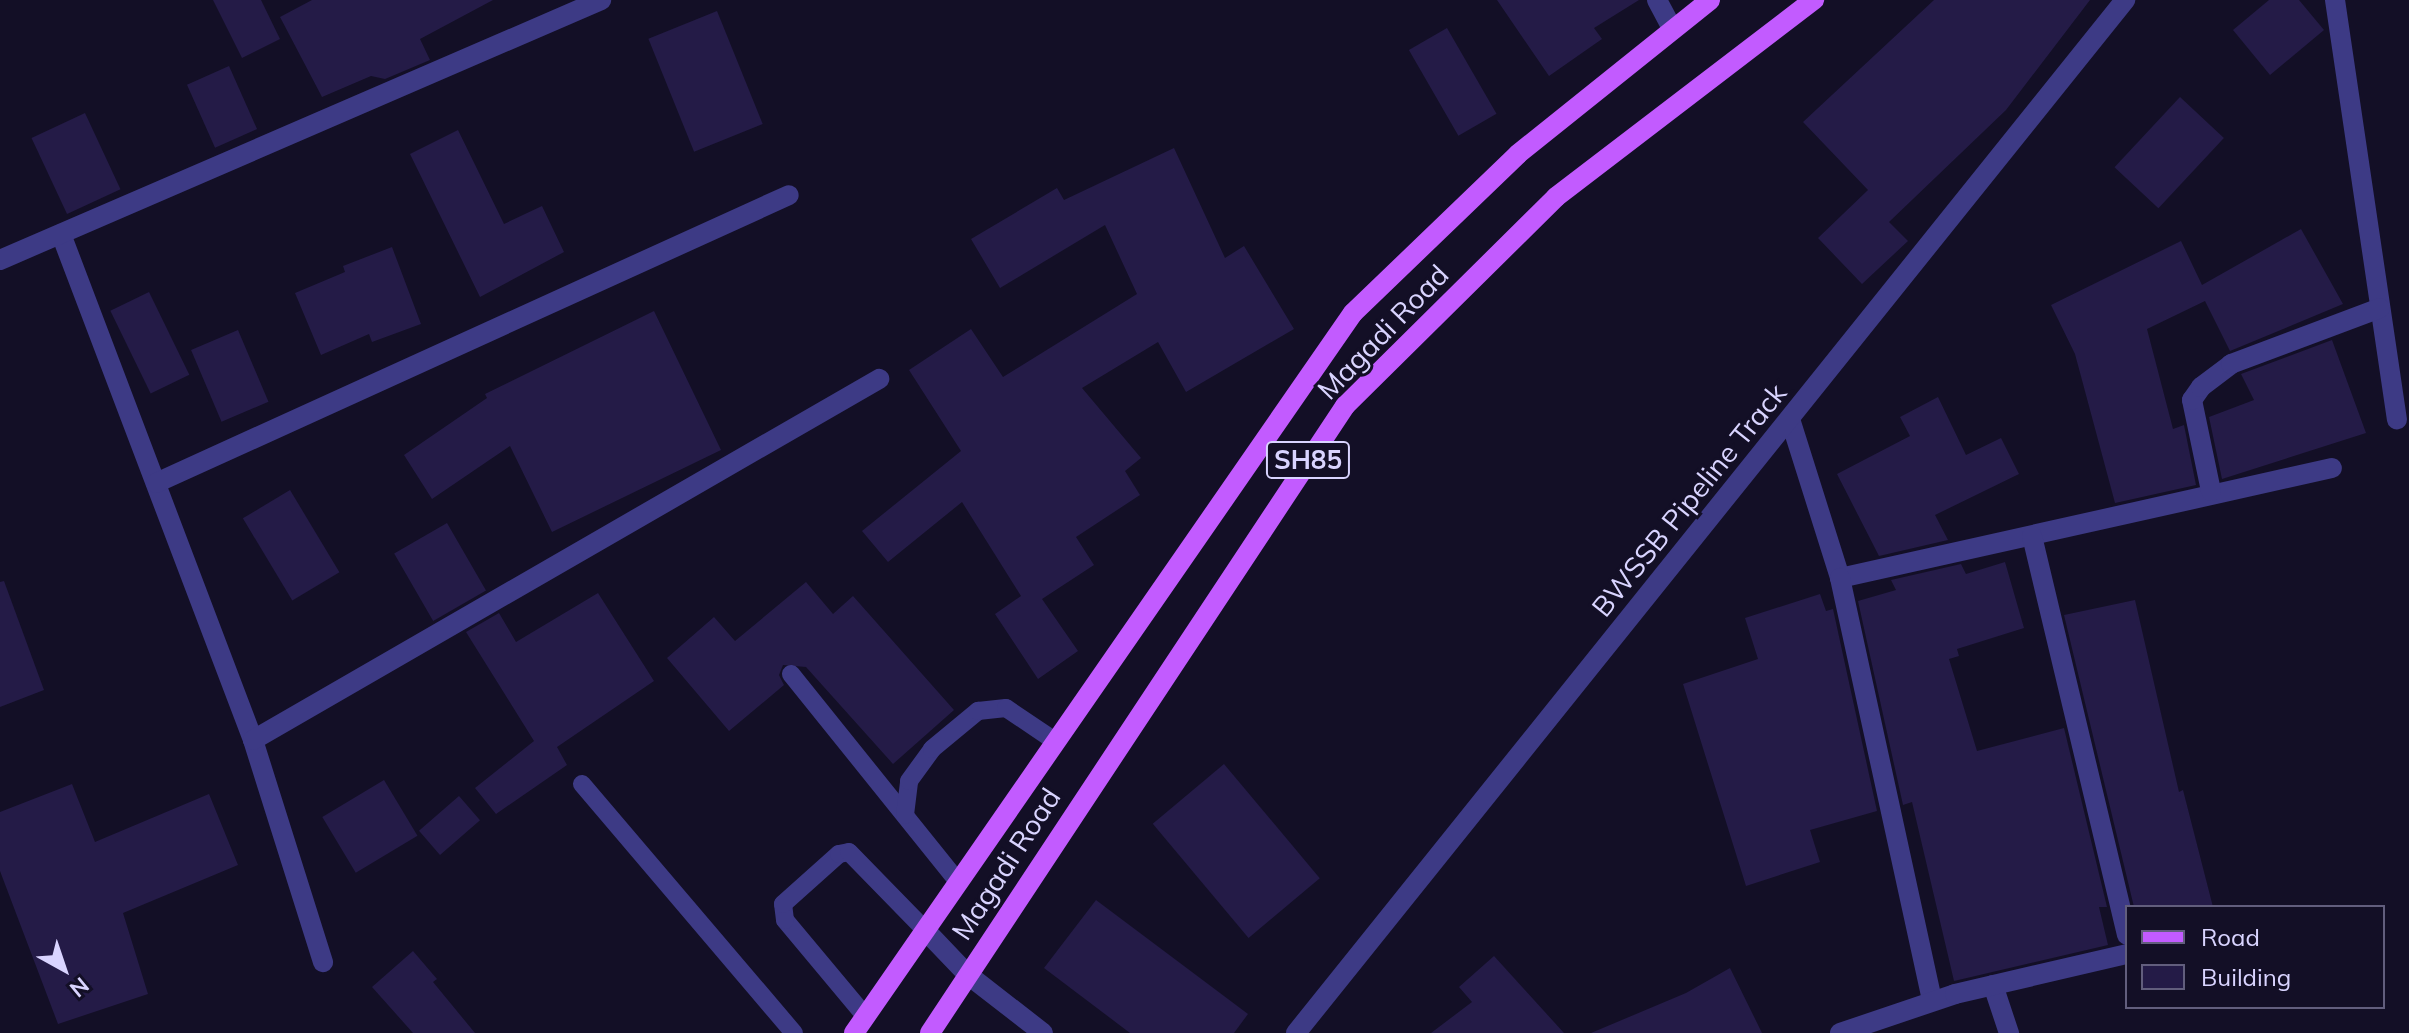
<!DOCTYPE html>
<html>
<head>
<meta charset="utf-8">
<style>
  body { margin:0 }
  #map { position:relative; width:2409px; height:1033px; overflow:hidden; background:#130f26; font-family:Mulish,sans-serif }
  div>[style] { position:absolute }
  .building>* { inset:0; background:#241b47; transform-origin:0 0 }
  .service>* { height:18px; margin:-9px; padding:0 9px; transform-origin:9px; border-radius:9px; background:#3d3a85 }
  .minor>* { height:20px; margin:-10px; padding:0 10px; transform-origin:10px; border-radius:10px; background:#3d3a85 }
  .tertiary>* { height:20px; margin:-10px; padding:0 10px; transform-origin:10px; border-radius:10px; background:#3d3a85 }
  .primary>* { height:20px; margin:-10px; padding:0 10px; transform-origin:10px; border-radius:10px; background:#c25bff }
  span { translate:-50% -50%; white-space:nowrap; text-align:center; line-height:1.15; -webkit-text-stroke:6px #130f26; paint-order:stroke }
  .shield-label span { padding:2px 6px; background:#130f26; border:2px solid; border-radius:6px; -webkit-text-stroke-width:0 }
  .shield-label { font-size:26px; color:#d9d4ff; font-weight:700 }
  .street-label { font-size:28px; color:#d9d4ff }
  .legend { position:absolute; left:2125px; top:905px; width:260px; height:104px; box-sizing:border-box; background:#130f26; border:2px solid #625e7d; margin:0; padding:10px 14px; list-style:none; font-size:24px; color:#d9d4ff }
  .legend li { display:flex; align-items:center; gap:16px; height:40px }
  .legend b { width:40px; border:2px solid #625e7d }
  .north { position:absolute; left:24px; top:929px; width:80px; height:80px; -webkit-text-stroke:6px #130f26; paint-order:stroke; rotate:140deg; font-size:22px; font-weight:700; line-height:32px; text-align:center; color:#d9d4ff }
  .north::after { content:''; display:block; margin:auto; width:28px; height:36px; background:#d9d4ff; clip-path:polygon(50% 0,100% 100%,50% 72%,0 100%) }
</style>
</head>
<body>
<div id="map">
  <div class="building">
    <div style="clip-path:polygon(213px 0,261px 0,280px 39px,242px 58px)"></div>
    <div style="clip-path:polygon(312px 0,493px 0,420px 39px,430px 60px,385px 79px,371px 76px,322px 97px,280px 17px)"></div>
    <div style="clip-path:polygon(1497px 0,1639px 0,1594px 28px,1602px 39px,1549px 76px)"></div>
    <div style="clip-path:polygon(1934px 0,2090px 0,2006px 110px,1889px 222px,1908px 241px,1862px 284px,1818px 238px,1868px 190px,1803px 122px)"></div>
    <div style="clip-path:polygon(2269px 0,2299px 0,2324px 30px,2270px 75px,2233px 30px)"></div>
    <div style="left:717px;top:11px;width:122px;height:74px;rotate:68deg"></div>
    <div style="left:1447px;top:28px;width:99px;height:44px;rotate:60deg"></div>
    <div style="left:229px;top:66px;width:69px;height:46px;rotate:66deg"></div>
    <div style="left:2180px;top:97px;width:60px;height:96px;rotate:43deg"></div>
    <div style="left:85px;top:113px;width:84px;height:59px;rotate:65deg"></div>
    <div style="clip-path:polygon(458px 130px,504px 224px,542px 206px,564px 252px,480px 297px,410px 154px)"></div>
    <div style="clip-path:polygon(1174px 148px,1225px 258px,1244px 246px,1294px 329px,1186px 392px,1158px 342px,1082px 388px,1141px 458px,1125px 471px,1140px 495px,1076px 537px,1094px 565px,1042px 599px,1078px 651px,1038px 679px,995px 614px,1021px 596px,962px 502px,888px 562px,862px 531px,961px 451px,909px 370px,971px 329px,1003px 377px,1137px 294px,1105px 225px,1000px 288px,971px 239px,1057px 188px,1064px 200px)"></div>
    <div style="clip-path:polygon(2301px 229px,2343px 304px,2230px 351px,2205px 301px,2147px 329px,2173px 429px,2184px 425px,2196px 485px,2115px 503px,2075px 354px,2051px 305px,2181px 241px,2202px 285px)"></div>
    <div style="clip-path:polygon(392px 247px,421px 324px,372px 342px,369px 334px,321px 355px,295px 293px,345px 272px,343px 266px)"></div>
    <div style="left:149px;top:292px;width:92px;height:43px;rotate:64deg"></div>
    <div style="clip-path:polygon(654px 311px,721px 450px,552px 532px,510px 446px,432px 499px,404px 455px,487px 398px,485px 394px)"></div>
    <div style="left:238px;top:330px;width:78px;height:51px;rotate:67deg"></div>
    <div style="clip-path:polygon(2332px 340px,2366px 433px,2222px 479px,2209px 417px,2254px 400px,2241px 374px)"></div>
    <div style="clip-path:polygon(1938px 397px,1966px 455px,2001px 438px,2019px 474px,1935px 515px,1948px 540px,1879px 556px,1837px 474px,1910px 436px,1900px 417px)"></div>
    <div style="left:290px;top:490px;width:96px;height:55px;rotate:59deg"></div>
    <div style="left:447px;top:523px;width:78px;height:61px;rotate:60deg"></div>
    <div style="clip-path:polygon(2005px 562px,2024px 628px,1957px 649px,1959px 656px,1949px 659px,1977px 751px,2064px 728px,2107px 907px,2099px 907px,2108px 945px,1954px 981px,1912px 802px,1903px 805px,1858px 601px,1896px 590px,1891px 580px,1961px 564px,1966px 574px)"></div>
    <div style="clip-path:polygon(4px 581px,44px 690px,0 707px,0 582px)"></div>
    <div style="clip-path:polygon(806px 582px,833px 614px,853px 596px,954px 710px,893px 764px,806px 667px,783px 665px,779px 675px,784px 685px,729px 731px,667px 658px,714px 617px,735px 641px)"></div>
    <div style="clip-path:polygon(598px 593px,654px 681px,557px 747px,567px 765px,496px 814px,475px 788px,534px 741px,466px 632px,499px 613px,516px 642px)"></div>
    <div style="clip-path:polygon(1820px 594px,1826px 611px,1833px 609px,1877px 811px,1810px 830px,1820px 862px,1746px 886px,1683px 684px,1758px 659px,1745px 618px)"></div>
    <div style="clip-path:polygon(2135px 600px,2179px 792px,2183px 790px,2213px 907px,2134px 907px,2064px 615px)"></div>
    <div style="left:1224px;top:764px;width:149px;height:93px;rotate:50deg"></div>
    <div style="left:384px;top:780px;width:65px;height:72px;rotate:59deg"></div>
    <div style="clip-path:polygon(72px 784px,95px 842px,209px 794px,238px 865px,123px 913px,148px 994px,58px 1024px,0 871px,0 812px)"></div>
    <div style="left:459px;top:796px;width:32px;height:53px;rotate:49deg"></div>
    <div style="clip-path:polygon(1096px 900px,1248px 1014px,1234px 1033px,1130px 1033px,1044px 968px)"></div>
    <div style="clip-path:polygon(413px 951px,437px 979px,433px 982px,475px 1033px,413px 1033px,372px 987px)"></div>
    <div style="clip-path:polygon(1494px 956px,1564px 1033px,1431px 1033px,1472px 1002px,1459px 987px)"></div>
    <div style="clip-path:polygon(1730px 968px,1762px 1033px,1591px 1033px,1686px 993px)"></div>
  </div>
  <div class="service">
    <div style="left:791px;top:674px;width:267px;rotate:51.2deg"></div>
    <div style="left:582px;top:784px;width:327px;rotate:49.6deg"></div>
    <div style="left:905px;top:815px;width:34px;rotate:-83deg"></div>
    <div style="left:909px;top:781px;width:39px;rotate:-54deg"></div>
    <div style="left:932px;top:749px;width:60px;rotate:-39.6deg"></div>
    <div style="left:978px;top:711px;width:28px;rotate:-6deg"></div>
    <div style="left:1006px;top:708px;width:59px;rotate:34deg"></div>
    <div style="left:866px;top:1017px;width:126px;rotate:-129.9deg"></div>
    <div style="left:785px;top:920px;width:16px;rotate:-97deg"></div>
    <div style="left:783px;top:904px;width:75px;rotate:-41.8deg"></div>
    <div style="left:839px;top:854px;width:10px;rotate:-11deg"></div>
    <div style="left:849px;top:852px;width:110px;rotate:45.7deg"></div>
  </div>
  <div class="minor">
    <div style="left:1657px;top:0;width:32px;rotate:62deg"></div>
    <div style="left:2335px;top:0;width:424px;rotate:81.6deg"></div>
    <div style="left:61px;top:234px;width:541px;rotate:69.22deg"></div>
    <div style="left:253px;top:740px;width:233px;rotate:72.5deg"></div>
    <div style="left:0;top:260px;width:655px;rotate:-23.39deg"></div>
    <div style="left:1790px;top:419px;width:167px;rotate:72.5deg"></div>
    <div style="left:1840px;top:578px;width:504px;rotate:-12.6deg"></div>
    <div style="left:156px;top:483px;width:695px;rotate:-24.46deg"></div>
    <div style="left:2211px;top:491px;width:93px;rotate:-101.8deg"></div>
    <div style="left:2192px;top:400px;width:16px;rotate:-55deg"></div>
    <div style="left:2201px;top:387px;width:38px;rotate:-37deg"></div>
    <div style="left:2231px;top:364px;width:159px;rotate:-20.6deg"></div>
    <div style="left:2032px;top:536px;width:410px;rotate:76.6deg"></div>
    <div style="left:1840px;top:578px;width:433px;rotate:77.7deg"></div>
    <div style="left:253px;top:740px;width:723px;rotate:-29.97deg"></div>
    <div style="left:926px;top:931px;width:59px;rotate:46.4deg"></div>
    <div style="left:1993px;top:985px;width:51px;rotate:71.6deg"></div>
    <div style="left:1296px;top:1033px;width:1325px;rotate:-51.25deg"></div>
    <div style="left:1840px;top:1033px;width:121px;rotate:-18.7deg"></div>
    <div style="left:1955px;top:994px;width:177px;rotate:-13.1deg"></div>
  </div>
  <div class="tertiary">
    <div style="left:967px;top:974px;width:96px;rotate:37.8deg"></div>
  </div>
  <div class="primary">
    <div style="left:854px;top:1033px;width:876px;rotate:-55.28deg"></div>
    <div style="left:1353px;top:313px;width:229px;rotate:-43.9deg"></div>
    <div style="left:1518px;top:154px;width:246px;rotate:-38.7deg"></div>
    <div style="left:930px;top:1033px;width:752px;rotate:-56.5deg"></div>
    <div style="left:1345px;top:406px;width:297px;rotate:-44.7deg"></div>
    <div style="left:1556px;top:197px;width:325px;rotate:-37.4deg"></div>
  </div>
  <div class="shield-label">
    <span style="left:1308px;top:460px">SH85</span>
  </div>
  <div class="street-label">
    <span style="left:1383px;top:332px;rotate:-46deg">Magadi Road</span>
    <span style="left:1689px;top:500px;rotate:-51deg">BWSSB Pipeline Track</span>
    <span style="left:1006px;top:864px;rotate:-57deg">Magadi Road</span>
  </div>
  <ul class="legend">
  <li><b style="height:10px;background:#c25bff"></b>Road</li>
  <li><b style="height:22px;background:#241b47"></b>Building</li>
  </ul>
  <div class="north">N</div>
</div>
</body>
</html>
